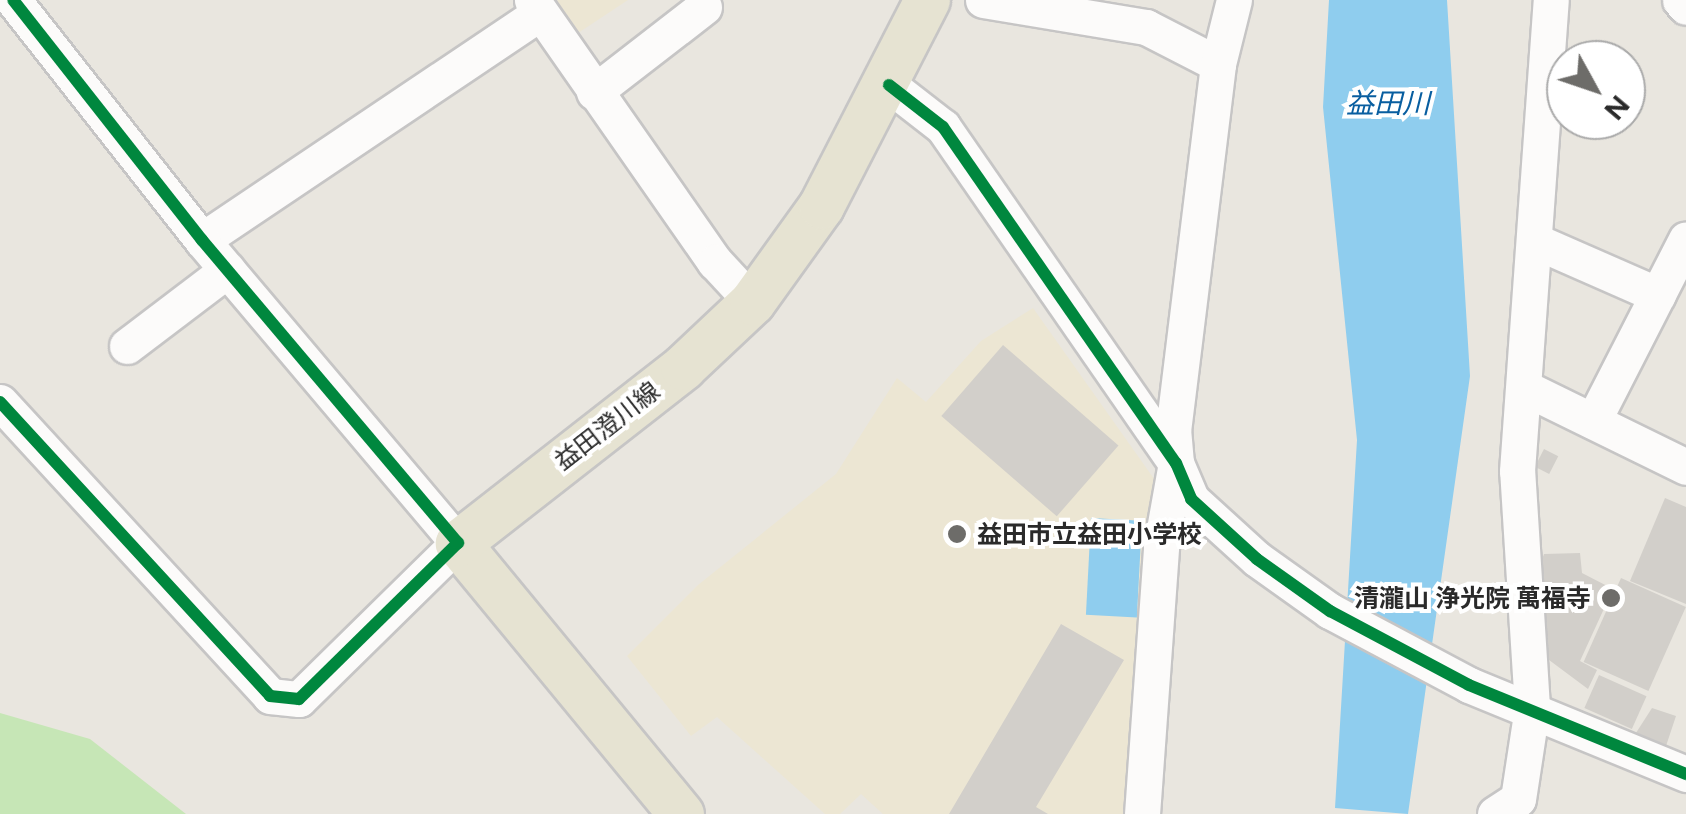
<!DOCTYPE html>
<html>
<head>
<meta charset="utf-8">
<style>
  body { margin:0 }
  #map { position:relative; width:1686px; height:814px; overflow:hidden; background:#e9e6df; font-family:Figtree,"Noto Sans JP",sans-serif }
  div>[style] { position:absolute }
  .education>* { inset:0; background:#ece6d3 }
  .green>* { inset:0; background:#c6e6b6 }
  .water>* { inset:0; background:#8fcdee; transform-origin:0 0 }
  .building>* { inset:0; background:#d2cfca; transform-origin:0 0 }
  .roads { filter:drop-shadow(2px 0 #c6c5c5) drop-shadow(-2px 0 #c6c5c5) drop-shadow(0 2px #c6c5c5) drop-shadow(0 -2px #c6c5c5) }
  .minor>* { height:35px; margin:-17.5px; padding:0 17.5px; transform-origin:17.5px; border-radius:17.5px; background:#fcfbfa }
  .major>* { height:45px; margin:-22.5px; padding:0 22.5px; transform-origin:22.5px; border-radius:22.5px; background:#e6e3d2 }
  .cycleway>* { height:12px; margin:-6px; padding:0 6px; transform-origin:6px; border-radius:6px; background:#00873e }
  .dots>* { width:28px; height:28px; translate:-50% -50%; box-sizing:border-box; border:5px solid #fff; border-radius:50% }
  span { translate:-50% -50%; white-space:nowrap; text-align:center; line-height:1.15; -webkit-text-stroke:8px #fff; paint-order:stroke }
  .street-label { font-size:25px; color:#2a2a2a }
  .poi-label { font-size:25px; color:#2a2a2a; font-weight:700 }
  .left { translate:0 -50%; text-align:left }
  .right { translate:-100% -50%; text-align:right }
  .water-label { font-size:28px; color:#085ea0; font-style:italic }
  .north { position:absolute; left:1546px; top:40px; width:100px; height:100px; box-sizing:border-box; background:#fff; border:2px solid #aaa; border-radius:50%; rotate:130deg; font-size:28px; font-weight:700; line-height:40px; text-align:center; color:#2a2a2a }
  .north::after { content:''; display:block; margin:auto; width:35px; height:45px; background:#6d6c69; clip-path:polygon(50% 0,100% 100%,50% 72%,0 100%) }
</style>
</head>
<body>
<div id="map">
  <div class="education">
    <div style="clip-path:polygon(538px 0,628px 0,566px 41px)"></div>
    <div style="clip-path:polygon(1033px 308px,1157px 483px,1130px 814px,883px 814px,861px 794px,840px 814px,825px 814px,717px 717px,691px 736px,627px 656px,698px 585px,836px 474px,897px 378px,926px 402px,981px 341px)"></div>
  </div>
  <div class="green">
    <div style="clip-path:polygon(0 713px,90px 739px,186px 814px,0 814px)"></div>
  </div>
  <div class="water">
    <div style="clip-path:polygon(1329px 0,1447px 0,1470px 376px,1408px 814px,1335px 808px,1357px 440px,1323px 107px)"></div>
    <div style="left:1091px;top:518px;width:51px;height:97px;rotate:3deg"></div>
  </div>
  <div class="building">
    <div style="left:1003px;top:345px;width:153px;height:94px;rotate:41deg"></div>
    <div style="left:1544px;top:449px;width:16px;height:20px;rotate:27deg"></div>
    <div style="clip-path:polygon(1665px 498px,1686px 507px,1686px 604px,1630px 581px)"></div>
    <div style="clip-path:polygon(1580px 553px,1582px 573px,1613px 589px,1580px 661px,1597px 670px,1588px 689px,1545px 657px,1540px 565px,1544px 554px)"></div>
    <div style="left:1621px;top:578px;width:71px;height:92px;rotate:24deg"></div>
    <div style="clip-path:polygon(1061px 624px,1124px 660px,1036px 807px,1048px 814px,949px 814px)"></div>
    <div style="left:1599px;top:675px;width:52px;height:36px;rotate:24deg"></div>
    <div style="clip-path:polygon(1652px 708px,1676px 716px,1666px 746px,1634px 736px)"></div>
  </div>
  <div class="roads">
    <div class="minor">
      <div style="left:532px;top:0;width:320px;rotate:55.1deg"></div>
      <div style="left:715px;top:262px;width:54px;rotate:47.2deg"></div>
      <div style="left:983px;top:0;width:165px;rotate:9.4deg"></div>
      <div style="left:1146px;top:27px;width:81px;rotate:27.2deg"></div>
      <div style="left:1680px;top:0;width:9px;rotate:49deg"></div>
      <div style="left:889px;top:85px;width:68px;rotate:37.9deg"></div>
      <div style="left:943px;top:127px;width:409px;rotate:55.3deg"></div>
      <div style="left:1176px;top:463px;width:39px;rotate:67deg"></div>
      <div style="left:1191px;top:499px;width:89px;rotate:42.3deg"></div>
      <div style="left:1257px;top:559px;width:90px;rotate:35.5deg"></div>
      <div style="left:1330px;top:611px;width:157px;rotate:28deg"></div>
      <div style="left:1469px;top:685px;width:235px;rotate:22.3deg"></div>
      <div style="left:594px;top:92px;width:139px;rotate:-37.7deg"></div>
      <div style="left:202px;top:240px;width:407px;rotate:-33.9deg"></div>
      <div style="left:1535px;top:241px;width:134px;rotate:23.7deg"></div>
      <div style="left:127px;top:346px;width:126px;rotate:-37.2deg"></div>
      <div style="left:1525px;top:388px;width:179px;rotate:26.1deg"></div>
      <div style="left:0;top:402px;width:399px;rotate:47.4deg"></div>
      <div style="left:270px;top:696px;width:29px;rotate:6deg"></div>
      <div style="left:299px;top:699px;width:223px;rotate:-44.5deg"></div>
      <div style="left:458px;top:543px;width:397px;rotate:-130.2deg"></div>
      <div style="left:202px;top:240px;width:305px;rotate:-128.2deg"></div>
      <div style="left:1593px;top:421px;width:204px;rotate:-62.9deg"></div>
      <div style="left:1142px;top:814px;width:269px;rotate:-85.9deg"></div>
      <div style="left:1161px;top:546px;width:84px;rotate:-79.8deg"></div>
      <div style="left:1176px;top:463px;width:32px;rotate:-95deg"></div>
      <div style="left:1173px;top:431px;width:370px;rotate:-83deg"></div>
      <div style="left:1218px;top:64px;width:66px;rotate:-76deg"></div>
      <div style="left:1495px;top:814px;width:27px;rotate:-33deg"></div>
      <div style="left:1518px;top:799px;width:93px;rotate:-81.3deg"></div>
      <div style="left:1532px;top:707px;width:236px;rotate:-93.6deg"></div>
      <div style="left:1517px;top:471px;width:472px;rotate:-85.9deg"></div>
    </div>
    <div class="major">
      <div style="left:681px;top:814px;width:351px;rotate:-129.5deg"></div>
      <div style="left:458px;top:543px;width:286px;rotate:-38deg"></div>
      <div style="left:683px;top:367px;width:95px;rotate:-43.3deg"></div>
      <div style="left:752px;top:302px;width:118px;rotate:-54.3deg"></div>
      <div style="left:821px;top:206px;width:232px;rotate:-62.8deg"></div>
    </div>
  </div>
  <div class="cycleway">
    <div style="left:889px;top:85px;width:68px;rotate:37.9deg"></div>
    <div style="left:943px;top:127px;width:409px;rotate:55.3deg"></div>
    <div style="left:1176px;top:463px;width:39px;rotate:67deg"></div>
    <div style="left:1191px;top:499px;width:89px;rotate:42.3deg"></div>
    <div style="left:1257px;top:559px;width:90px;rotate:35.5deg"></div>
    <div style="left:1330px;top:611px;width:157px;rotate:28deg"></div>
    <div style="left:1469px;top:685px;width:235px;rotate:22.3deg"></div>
    <div style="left:0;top:402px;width:399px;rotate:47.4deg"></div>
    <div style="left:270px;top:696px;width:29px;rotate:6deg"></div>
    <div style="left:299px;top:699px;width:223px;rotate:-44.5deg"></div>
    <div style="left:458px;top:543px;width:397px;rotate:-130.2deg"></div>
    <div style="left:202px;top:240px;width:305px;rotate:-128.2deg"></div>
  </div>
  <div class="dots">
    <div style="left:957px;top:534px;background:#6d6c69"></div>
    <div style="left:1611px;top:598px;background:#6d6c69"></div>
  </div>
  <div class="street-label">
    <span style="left:607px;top:426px;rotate:-38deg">益田澄川線</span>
  </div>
  <div class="poi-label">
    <span class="left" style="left:977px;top:534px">益田市立益田小学校</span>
    <span class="right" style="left:1591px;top:598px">清瀧山 浄光院 萬福寺</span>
  </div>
  <div class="water-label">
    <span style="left:1388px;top:103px">益田川</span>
  </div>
  <div class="north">N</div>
</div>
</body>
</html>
